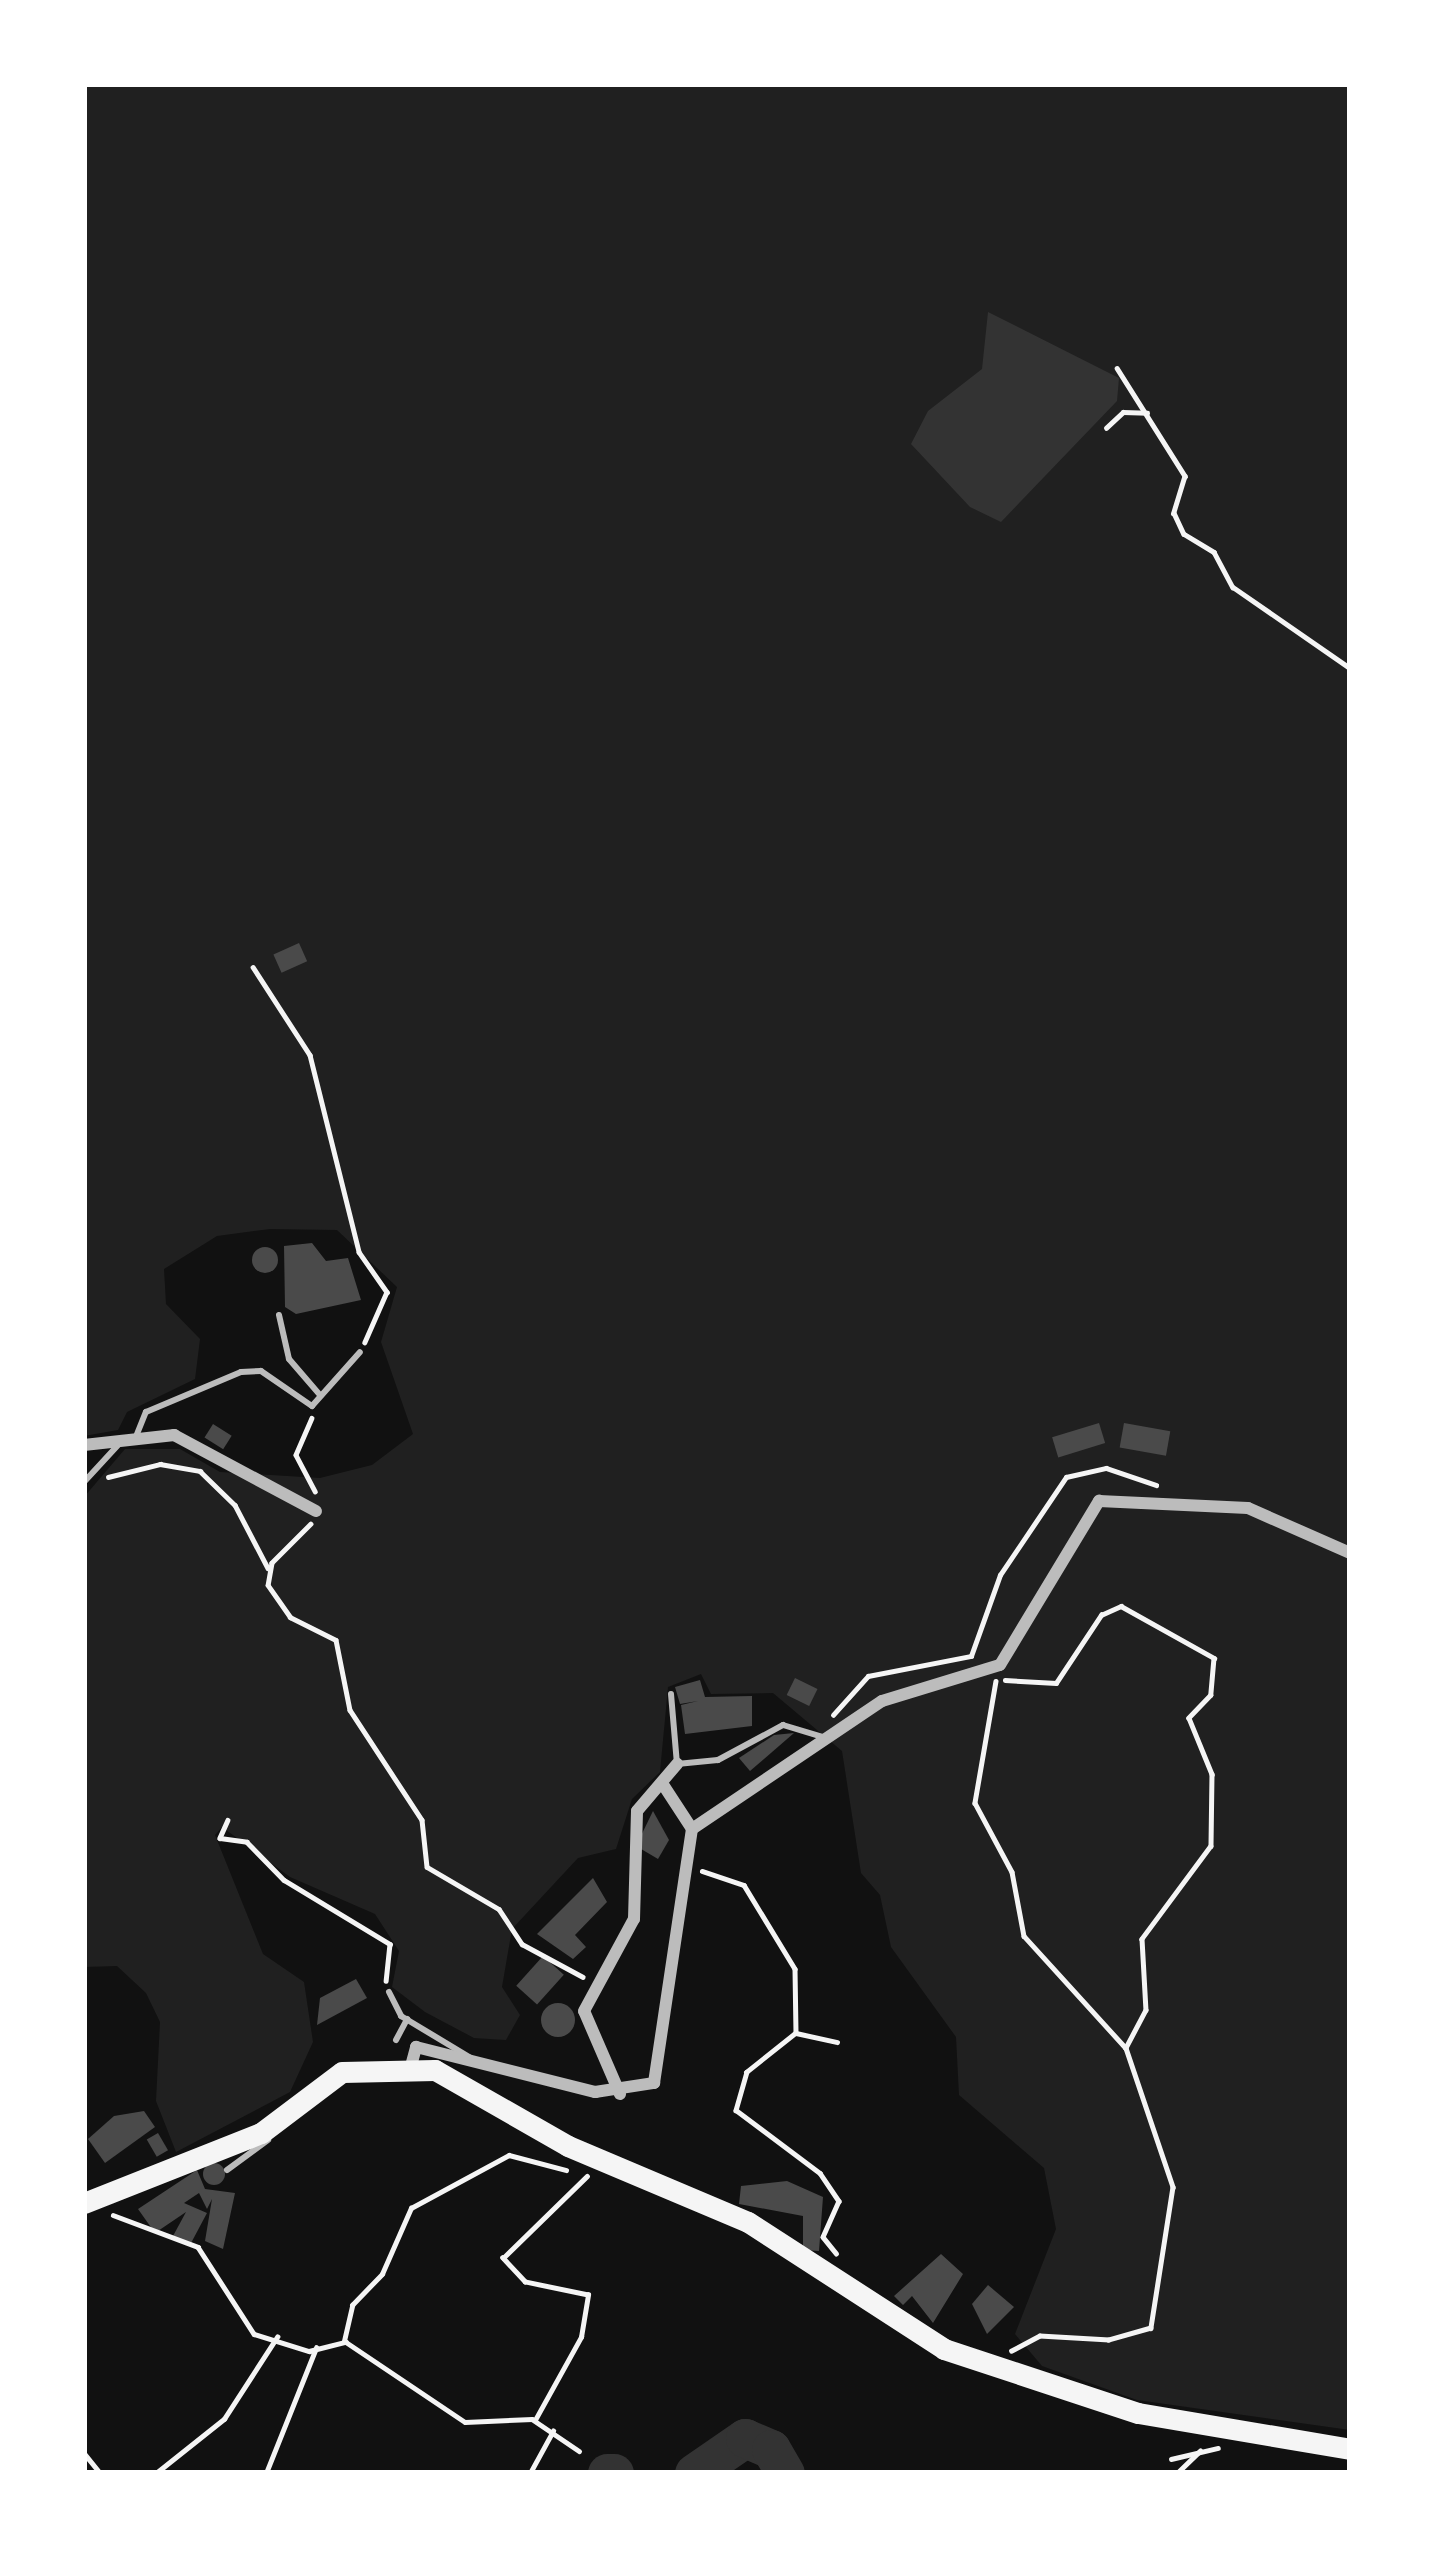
<!DOCTYPE html>
<html>
<head>
<meta charset="utf-8">
<style>
  body { margin:0 }
  #map { position:relative; width:1434px; height:2557px; overflow:hidden; background:#111; font-family:"Titillium Web",sans-serif }
  div>[style] { position:absolute }
  .green>* { inset:0; background:#202020 }
  .water>* { inset:0; background:#333 }
  .river>* { height:39px; margin:-19.5px; padding:0 19.5px; transform-origin:19.5px; border-radius:19.5px; background:#333 }
  .building>* { inset:0; background:#4a4a4a; transform-origin:0 0 }
  .round { border-radius:50% }
  .path>* { height:4.5px; margin:-2.25px; padding:0 2.25px; transform-origin:2.25px; border-radius:2.25px; background:#f5f5f5 }
  .service>* { height:6px; margin:-3px; padding:0 3px; transform-origin:3px; border-radius:3px; background:#bcbcbc }
  .minor>* { height:12px; margin:-6px; padding:0 6px; transform-origin:6px; border-radius:6px; background:#bcbcbc }
  .trunk>* { height:21px; margin:-10.5px; padding:0 10.5px; transform-origin:10.5px; border-radius:10.5px; background:#f5f5f5 }
  span { translate:-50% -50%; white-space:nowrap; text-align:center; line-height:1.15; -webkit-text-stroke:9px #fff; paint-order:stroke }
  .frame { position:absolute; inset:0; border:87px solid #fff; pointer-events:none }
</style>
</head>
<body>
<div id="map">
  <div class="green">
    <div style="clip-path:polygon(84px 84px,1350px 84px,1350px 2430px,1137px 2400px,1042px 2366px,1015px 2334px,1056px 2229px,1044px 2168px,959px 2095px,956px 2037px,891px 1947px,880px 1895px,861px 1873px,842px 1751px,773px 1693px,711px 1694px,701px 1674px,668px 1687px,660px 1772px,632px 1799px,616px 1849px,578px 1858px,512px 1929px,502px 1987px,520px 2015px,506px 2040px,474px 2038px,425px 2012px,392px 1987px,399px 1951px,375px 1914px,290px 1877px,222px 1827px,215px 1835px,263px 1954px,304px 1982px,313px 2042px,290px 2092px,176px 2152px,156px 2101px,160px 2022px,146px 1993px,117px 1966px,84px 1967px,84px 1497px,125px 1449px,180px 1449px,220px 1472px,320px 1478px,372px 1465px,413px 1434px,381px 1342px,397px 1287px,337px 1230px,270px 1229px,217px 1236px,164px 1269px,166px 1304px,200px 1339px,195px 1379px,127px 1412px,118px 1430px,84px 1436px)"></div>
  </div>
  <div class="water">
    <div style="clip-path:polygon(988px 312px,1119px 378px,1117px 401px,1001px 522px,970px 507px,911px 444px,928px 411px,982px 369px)"></div>
  </div>
  <div class="river">
    <div style="left:607px;top:2473px;width:7px"></div>
    <div style="left:694px;top:2473px;width:62px;rotate:-34.5deg"></div>
    <div style="left:745px;top:2438px;width:28px;rotate:23deg"></div>
    <div style="left:771px;top:2449px;width:28px;rotate:60deg"></div>
  </div>
  <div class="building">
    <div style="left:299px;top:943px;width:20px;height:28px;rotate:66deg"></div>
    <div style="clip-path:polygon(312px 1243px,326px 1261px,348px 1258px,361px 1300px,296px 1314px,285px 1307px,284px 1246px)"></div>
    <div class="round" style="left:252px;top:1247px;width:26px;height:26px"></div>
    <div style="left:1099px;top:1423px;width:21px;height:49px;rotate:73deg"></div>
    <div style="left:1124px;top:1423px;width:47px;height:25px;rotate:10deg"></div>
    <div style="left:213px;top:1424px;width:22px;height:16px;rotate:32deg"></div>
    <div style="left:795px;top:1678px;width:25px;height:19px;rotate:26deg"></div>
    <div style="clip-path:polygon(700px 1680px,705px 1697px,752px 1696px,752px 1726px,685px 1734px,681px 1705px,698px 1701px,680px 1704px,675px 1687px)"></div>
    <div style="clip-path:polygon(794px 1733px,750px 1771px,739px 1758px,774px 1735px)"></div>
    <div style="clip-path:polygon(653px 1811px,669px 1840px,658px 1859px,636px 1846px)"></div>
    <div style="clip-path:polygon(593px 1878px,607px 1902px,575px 1935px,586px 1947px,573px 1959px,537px 1934px)"></div>
    <div style="left:543px;top:1956px;width:28px;height:40px;rotate:42deg"></div>
    <div style="clip-path:polygon(356px 1979px,367px 1998px,317px 2025px,320px 1998px)"></div>
    <div class="round" style="left:541px;top:2003px;width:34px;height:34px"></div>
    <div style="clip-path:polygon(144px 2111px,155px 2127px,105px 2163px,88px 2139px,114px 2116px)"></div>
    <div style="left:158px;top:2133px;width:20px;height:13px;rotate:60deg"></div>
    <div class="round" style="left:203px;top:2163px;width:22px;height:22px"></div>
    <div style="clip-path:polygon(197px 2170px,205px 2189px,235px 2193px,223px 2249px,205px 2241px,212px 2199px,207px 2209px,199px 2193px,184px 2203px,207px 2213px,190px 2245px,173px 2236px,186px 2212px,155px 2233px,138px 2209px)"></div>
    <div style="clip-path:polygon(787px 2181px,823px 2197px,819px 2251px,803px 2250px,803px 2216px,739px 2204px,741px 2186px)"></div>
    <div style="clip-path:polygon(941px 2254px,963px 2274px,933px 2323px,912px 2296px,903px 2305px,894px 2296px)"></div>
    <div style="clip-path:polygon(988px 2285px,1014px 2307px,987px 2334px,972px 2304px)"></div>
  </div>
  <div class="path">
    <div style="left:1117px;top:368px;width:128px;rotate:57.8deg"></div>
    <div style="left:1185px;top:476px;width:39px;rotate:107deg"></div>
    <div style="left:1174px;top:513px;width:23px;rotate:65deg"></div>
    <div style="left:1184px;top:534px;width:35px;rotate:31deg"></div>
    <div style="left:1214px;top:552px;width:40px;rotate:62deg"></div>
    <div style="left:1233px;top:587px;width:142px;rotate:34.7deg"></div>
    <div style="left:1106px;top:428px;width:23px;rotate:-43deg"></div>
    <div style="left:1123px;top:412px;width:24px;rotate:2deg"></div>
    <div style="left:253px;top:967px;width:105px;rotate:57.1deg"></div>
    <div style="left:310px;top:1055px;width:203px;rotate:76deg"></div>
    <div style="left:359px;top:1252px;width:49px;rotate:55deg"></div>
    <div style="left:387px;top:1292px;width:55px;rotate:113.7deg"></div>
    <div style="left:312px;top:1418px;width:40px;rotate:113.4deg"></div>
    <div style="left:296px;top:1455px;width:41px;rotate:62.2deg"></div>
    <div style="left:108px;top:1477px;width:54px;rotate:-14deg"></div>
    <div style="left:160px;top:1464px;width:41px;rotate:9.9deg"></div>
    <div style="left:200px;top:1471px;width:49px;rotate:44.2deg"></div>
    <div style="left:235px;top:1505px;width:71px;rotate:62.4deg"></div>
    <div style="left:311px;top:1524px;width:55px;rotate:135deg"></div>
    <div style="left:272px;top:1563px;width:22px;rotate:100deg"></div>
    <div style="left:268px;top:1585px;width:39px;rotate:55deg"></div>
    <div style="left:290px;top:1617px;width:51px;rotate:26.6deg"></div>
    <div style="left:336px;top:1640px;width:71px;rotate:78.7deg"></div>
    <div style="left:350px;top:1710px;width:131px;rotate:56.8deg"></div>
    <div style="left:422px;top:1820px;width:47px;rotate:83.9deg"></div>
    <div style="left:427px;top:1867px;width:83px;rotate:30.3deg"></div>
    <div style="left:499px;top:1909px;width:42px;rotate:56.7deg"></div>
    <div style="left:522px;top:1944px;width:69px;rotate:28.4deg"></div>
    <div style="left:1005px;top:1680px;width:51px;rotate:3.4deg"></div>
    <div style="left:1056px;top:1683px;width:82px;rotate:-56.5deg"></div>
    <div style="left:1101px;top:1615px;width:22px;rotate:-24deg"></div>
    <div style="left:1121px;top:1606px;width:107px;rotate:29.2deg"></div>
    <div style="left:1214px;top:1658px;width:37px;rotate:95deg"></div>
    <div style="left:1211px;top:1695px;width:32px;rotate:134deg"></div>
    <div style="left:1189px;top:1718px;width:61px;rotate:67.7deg"></div>
    <div style="left:1212px;top:1774px;width:72px;rotate:90.8deg"></div>
    <div style="left:1211px;top:1846px;width:116px;rotate:126.6deg"></div>
    <div style="left:1142px;top:1939px;width:71px;rotate:86.8deg"></div>
    <div style="left:1146px;top:2010px;width:43px;rotate:117.8deg"></div>
    <div style="left:996px;top:1681px;width:124px;rotate:99.8deg"></div>
    <div style="left:975px;top:1803px;width:78px;rotate:61.8deg"></div>
    <div style="left:1012px;top:1872px;width:65px;rotate:79.4deg"></div>
    <div style="left:1024px;top:1936px;width:151px;rotate:47.7deg"></div>
    <div style="left:1126px;top:2048px;width:147px;rotate:71.3deg"></div>
    <div style="left:1173px;top:2187px;width:143px;rotate:98.9deg"></div>
    <div style="left:1151px;top:2328px;width:44px;rotate:164.1deg"></div>
    <div style="left:1109px;top:2340px;width:69px;rotate:-176.7deg"></div>
    <div style="left:1040px;top:2336px;width:32px;rotate:152deg"></div>
    <div style="left:833px;top:1715px;width:52px;rotate:-48.1deg"></div>
    <div style="left:868px;top:1676px;width:105px;rotate:-11deg"></div>
    <div style="left:971px;top:1656px;width:86px;rotate:-70.3deg"></div>
    <div style="left:1000px;top:1575px;width:118px;rotate:-56deg"></div>
    <div style="left:1066px;top:1477px;width:41px;rotate:-12.7deg"></div>
    <div style="left:1106px;top:1468px;width:53px;rotate:18.8deg"></div>
    <div style="left:228px;top:1820px;width:20px;rotate:114deg"></div>
    <div style="left:220px;top:1838px;width:27px;rotate:8deg"></div>
    <div style="left:247px;top:1842px;width:53px;rotate:45.8deg"></div>
    <div style="left:284px;top:1880px;width:124px;rotate:31.1deg"></div>
    <div style="left:390px;top:1944px;width:37px;rotate:96deg"></div>
    <div style="left:702px;top:1871px;width:44px;rotate:18.4deg"></div>
    <div style="left:744px;top:1885px;width:98px;rotate:58.7deg"></div>
    <div style="left:795px;top:1969px;width:64px;rotate:89.1deg"></div>
    <div style="left:796px;top:2033px;width:63px;rotate:141.5deg"></div>
    <div style="left:747px;top:2072px;width:40px;rotate:106deg"></div>
    <div style="left:736px;top:2110px;width:105px;rotate:36.9deg"></div>
    <div style="left:820px;top:2173px;width:34px;rotate:56deg"></div>
    <div style="left:839px;top:2201px;width:39px;rotate:114deg"></div>
    <div style="left:823px;top:2237px;width:21px;rotate:51deg"></div>
    <div style="left:796px;top:2033px;width:42px;rotate:12.4deg"></div>
    <div style="left:113px;top:2215px;width:91px;rotate:20.6deg"></div>
    <div style="left:198px;top:2247px;width:103px;rotate:57.2deg"></div>
    <div style="left:254px;top:2334px;width:58px;rotate:17.2deg"></div>
    <div style="left:309px;top:2351px;width:38px;rotate:-14deg"></div>
    <div style="left:346px;top:2342px;width:143px;rotate:33.9deg"></div>
    <div style="left:465px;top:2422px;width:67px;rotate:-2.6deg"></div>
    <div style="left:532px;top:2419px;width:57px;rotate:34.2deg"></div>
    <div style="left:344px;top:2341px;width:37px;rotate:-77deg"></div>
    <div style="left:352px;top:2305px;width:43px;rotate:-45.9deg"></div>
    <div style="left:382px;top:2274px;width:72px;rotate:-66.3deg"></div>
    <div style="left:411px;top:2208px;width:111px;rotate:-28.4deg"></div>
    <div style="left:509px;top:2155px;width:59px;rotate:14.7deg"></div>
    <div style="left:535px;top:2420px;width:95px;rotate:-61deg"></div>
    <div style="left:581px;top:2337px;width:43px;rotate:-80.5deg"></div>
    <div style="left:588px;top:2295px;width:64px;rotate:-168.3deg"></div>
    <div style="left:525px;top:2282px;width:33px;rotate:-133deg"></div>
    <div style="left:503px;top:2258px;width:117px;rotate:-44.3deg"></div>
    <div style="left:84px;top:2453px;width:26px;rotate:51deg"></div>
    <div style="left:1171px;top:2459px;width:48px;rotate:-13.2deg"></div>
    <div style="left:156px;top:2473px;width:87px;rotate:-38.5deg"></div>
    <div style="left:224px;top:2419px;width:98px;rotate:-57.1deg"></div>
    <div style="left:266px;top:2473px;width:135px;rotate:-68.2deg"></div>
    <div style="left:530px;top:2473px;width:48px;rotate:-61.3deg"></div>
    <div style="left:1177px;top:2473px;width:32px;rotate:-44deg"></div>
  </div>
  <div class="service">
    <div style="left:279px;top:1315px;width:45px;rotate:77.2deg"></div>
    <div style="left:289px;top:1359px;width:48px;rotate:49.3deg"></div>
    <div style="left:137px;top:1434px;width:24px;rotate:-68deg"></div>
    <div style="left:146px;top:1412px;width:103px;rotate:-22.8deg"></div>
    <div style="left:241px;top:1372px;width:20px;rotate:-3deg"></div>
    <div style="left:261px;top:1371px;width:62px;rotate:34.5deg"></div>
    <div style="left:312px;top:1406px;width:72px;rotate:-48.4deg"></div>
    <div style="left:84px;top:1482px;width:50px;rotate:-47.4deg"></div>
    <div style="left:671px;top:1694px;width:70px;rotate:85.1deg"></div>
    <div style="left:677px;top:1764px;width:41px;rotate:-5.6deg"></div>
    <div style="left:718px;top:1760px;width:74px;rotate:-28.3deg"></div>
    <div style="left:783px;top:1725px;width:42px;rotate:16.7deg"></div>
    <div style="left:389px;top:1992px;width:27px;rotate:63deg"></div>
    <div style="left:401px;top:2016px;width:82px;rotate:31deg"></div>
    <div style="left:396px;top:2040px;width:24px;rotate:-62deg"></div>
    <div style="left:227px;top:2170px;width:51px;rotate:-36.2deg"></div>
  </div>
  <div class="minor">
    <div style="left:84px;top:1445px;width:91px;rotate:-6.3deg"></div>
    <div style="left:174px;top:1435px;width:161px;rotate:28.2deg"></div>
    <div style="left:662px;top:1783px;width:55px;rotate:56.9deg"></div>
    <div style="left:411px;top:2066px;width:20px;rotate:-75deg"></div>
    <div style="left:416px;top:2047px;width:185px;rotate:14.1deg"></div>
    <div style="left:595px;top:2092px;width:60px;rotate:-8.7deg"></div>
    <div style="left:654px;top:2083px;width:257px;rotate:-81.5deg"></div>
    <div style="left:692px;top:1829px;width:229px;rotate:-34deg"></div>
    <div style="left:882px;top:1701px;width:123px;rotate:-17deg"></div>
    <div style="left:1000px;top:1665px;width:192px;rotate:-58.9deg"></div>
    <div style="left:1099px;top:1501px;width:149px;rotate:2.7deg"></div>
    <div style="left:1248px;top:1508px;width:111px;rotate:23.8deg"></div>
    <div style="left:620px;top:2094px;width:90px;rotate:-113.4deg"></div>
    <div style="left:584px;top:2011px;width:105px;rotate:-61.5deg"></div>
    <div style="left:634px;top:1919px;width:108px;rotate:-88.4deg"></div>
    <div style="left:637px;top:1811px;width:62px;rotate:-49.6deg"></div>
  </div>
  <div class="trunk">
    <div style="left:84px;top:2203px;width:190px;rotate:-21.6deg"></div>
    <div style="left:261px;top:2133px;width:101px;rotate:-37deg"></div>
    <div style="left:342px;top:2072px;width:93px;rotate:-1.2deg"></div>
    <div style="left:435px;top:2070px;width:153px;rotate:29.7deg"></div>
    <div style="left:568px;top:2146px;width:195px;rotate:22.9deg"></div>
    <div style="left:748px;top:2222px;width:234px;rotate:32.9deg"></div>
    <div style="left:944px;top:2349px;width:204px;rotate:18.3deg"></div>
    <div style="left:1138px;top:2413px;width:215px;rotate:9.6deg"></div>
  </div>
  <div class="frame"></div>
</div>
</body>
</html>
